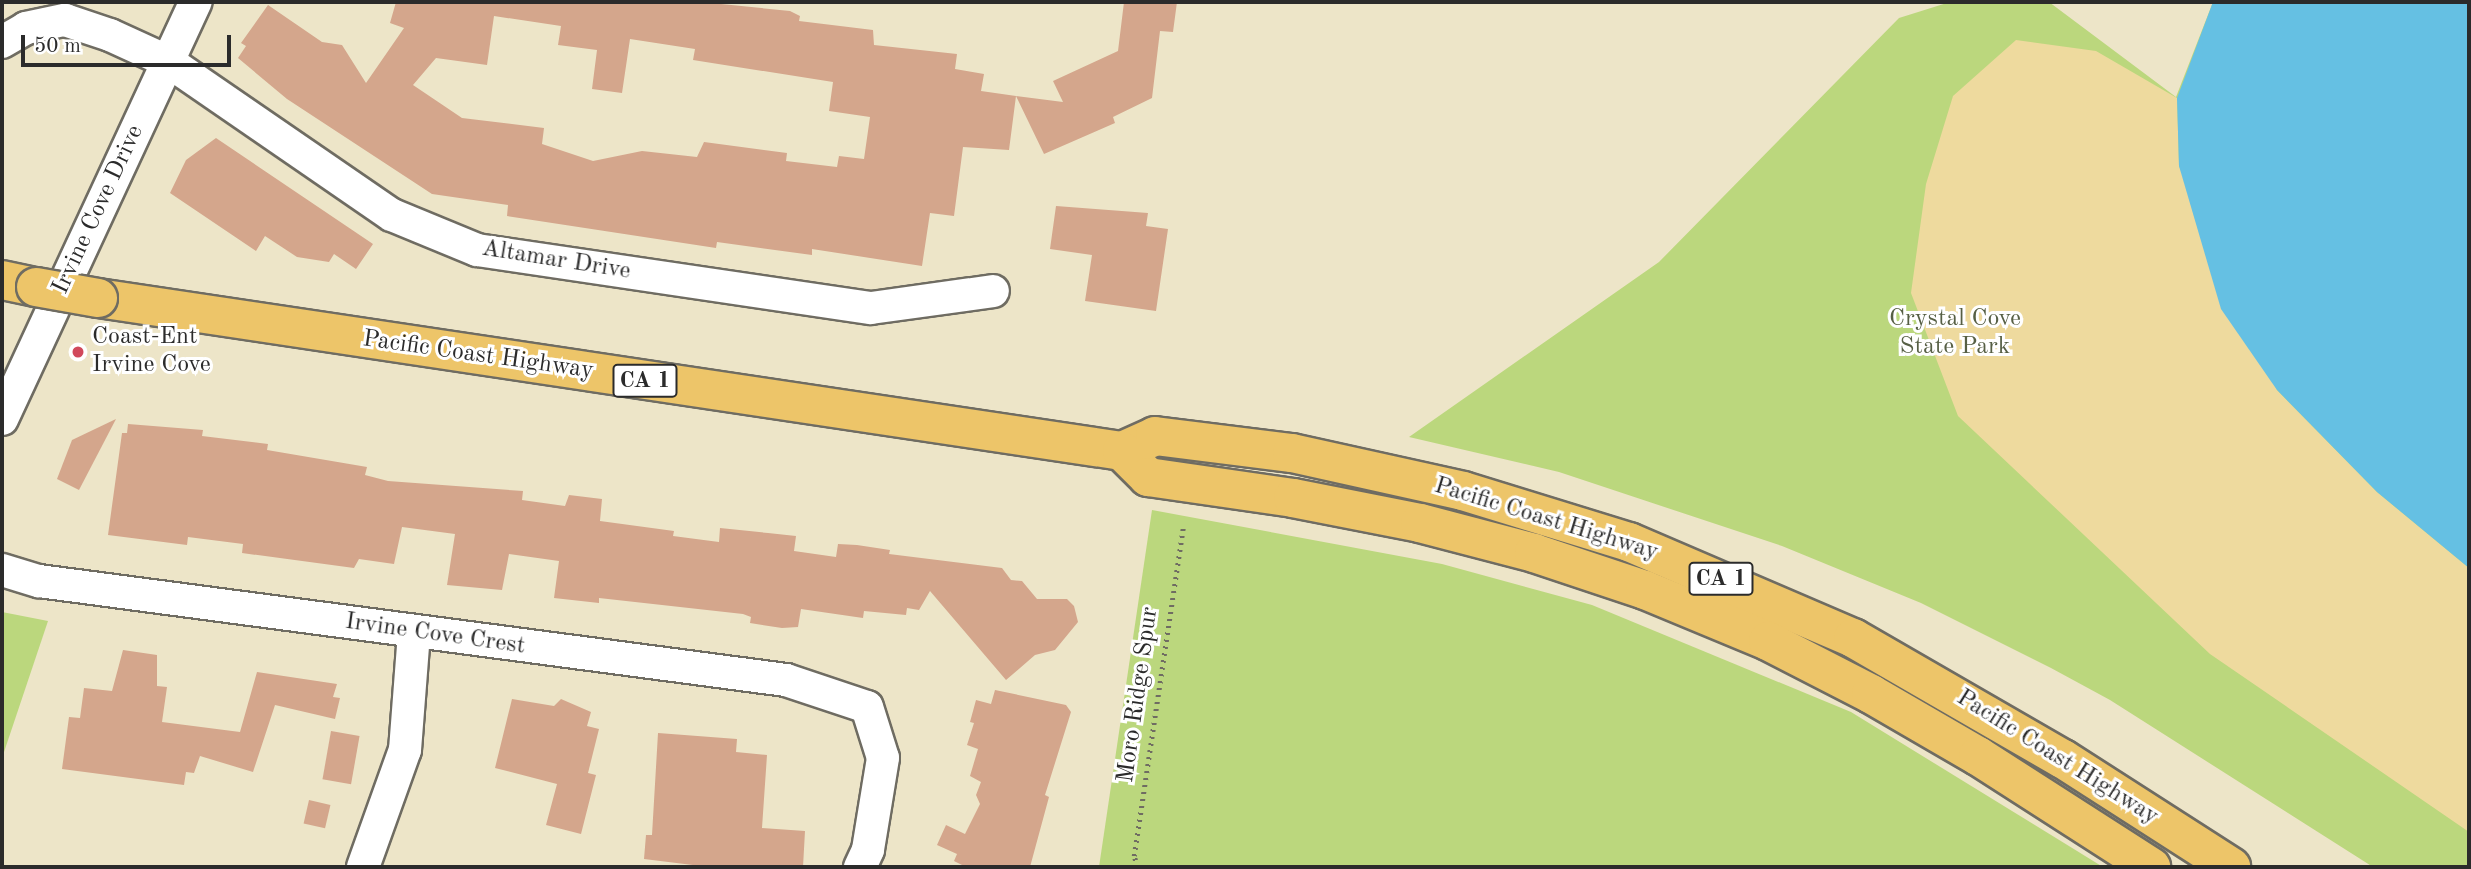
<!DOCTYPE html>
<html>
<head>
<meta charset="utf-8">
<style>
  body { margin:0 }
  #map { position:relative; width:2471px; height:869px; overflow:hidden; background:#ede5c8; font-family:"Old Standard TT",serif }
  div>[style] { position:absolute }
  .green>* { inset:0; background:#bbd77d }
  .sand>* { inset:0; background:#eeda9e }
  .water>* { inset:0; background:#65c0e3 }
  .building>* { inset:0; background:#d4a68c; transform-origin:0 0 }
  .path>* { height:4.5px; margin-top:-2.25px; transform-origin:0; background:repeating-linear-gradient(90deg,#6f6c62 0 2px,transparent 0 7px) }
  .roads { filter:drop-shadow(2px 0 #6f6c62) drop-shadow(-2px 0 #6f6c62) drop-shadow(0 2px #6f6c62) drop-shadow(0 -2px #6f6c62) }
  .street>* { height:32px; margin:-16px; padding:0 16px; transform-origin:16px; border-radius:16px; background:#fff }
  .highway>* { height:38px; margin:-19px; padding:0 19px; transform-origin:19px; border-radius:19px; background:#edc569 }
  .bridges { filter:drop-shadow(2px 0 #6f6c62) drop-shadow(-2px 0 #6f6c62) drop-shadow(0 2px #6f6c62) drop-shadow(0 -2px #6f6c62) }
  .highway-bridge>* { height:38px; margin:-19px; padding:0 19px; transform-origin:19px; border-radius:19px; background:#edc569 }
  .dots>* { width:19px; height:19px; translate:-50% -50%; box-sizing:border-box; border:4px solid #fff; border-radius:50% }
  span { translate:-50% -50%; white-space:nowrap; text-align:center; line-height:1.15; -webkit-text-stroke:6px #fff; paint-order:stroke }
  .shield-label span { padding:2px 5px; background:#fff; border:2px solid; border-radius:5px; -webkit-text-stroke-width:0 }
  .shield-label { font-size:23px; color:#2b2b2b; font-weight:700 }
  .street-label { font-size:24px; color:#2b2b2b }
  .park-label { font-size:24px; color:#565f44 }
  .poi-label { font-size:24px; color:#2b2b2b }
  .left { translate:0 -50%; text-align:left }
  .frame { position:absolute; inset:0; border:4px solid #2b2b2b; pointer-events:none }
  .scale { position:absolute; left:21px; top:35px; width:210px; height:32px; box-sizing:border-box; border:4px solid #2b2b2b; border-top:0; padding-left:9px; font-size:21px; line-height:24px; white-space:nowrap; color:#2b2b2b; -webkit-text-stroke:5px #fff; paint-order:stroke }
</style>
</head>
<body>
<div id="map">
  <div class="green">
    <div style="clip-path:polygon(1950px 2px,2049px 2px,2176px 97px,2213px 2px,2469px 2px,2469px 867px,2373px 867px,2110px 700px,2051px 668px,1921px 603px,1782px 546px,1559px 472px,1409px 437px,1659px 262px,1899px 18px)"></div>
    <div style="clip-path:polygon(1152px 510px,1442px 564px,1592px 605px,1851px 712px,2103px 867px,1099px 867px)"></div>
    <div style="clip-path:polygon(2px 612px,48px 621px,2px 758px)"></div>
  </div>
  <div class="sand">
    <div style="clip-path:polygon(2016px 40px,2096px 51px,2177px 98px,2179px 166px,2277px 390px,2377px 492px,2469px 568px,2469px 832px,2210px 654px,1958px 416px,1911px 293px,1926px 184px,1953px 96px)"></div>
  </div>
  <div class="water">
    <div style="clip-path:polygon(2213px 2px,2469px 2px,2469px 568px,2377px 492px,2277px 390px,2221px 309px,2179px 166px,2177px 98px)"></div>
  </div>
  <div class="building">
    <div style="clip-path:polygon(evenodd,396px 2px,701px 2px,790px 11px,800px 16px,799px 21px,873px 30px,874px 45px,957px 54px,955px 69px,984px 74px,981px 91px,1016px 96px,1009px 150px,963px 147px,954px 216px,930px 213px,922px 266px,812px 249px,812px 255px,717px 242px,716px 248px,507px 216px,508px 205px,432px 194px,287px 99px,238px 58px,246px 46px,241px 43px,268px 5px,322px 42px,342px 45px,366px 83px,404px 28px,390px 23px,396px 2px,494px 16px,561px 26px,558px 45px,597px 50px,592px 89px,622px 93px,630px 39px,695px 49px,693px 60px,833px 82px,829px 111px,870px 117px,864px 159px,839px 156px,837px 167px,786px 161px,787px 153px,704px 142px,697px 157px,642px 151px,593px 161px,542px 144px,544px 128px,462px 118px,413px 85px,436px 58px,487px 65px,494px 16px)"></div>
    <div style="clip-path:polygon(1124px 2px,1177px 2px,1173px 32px,1160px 31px,1152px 98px,1113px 117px,1115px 123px,1044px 154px,1016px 96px,1063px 102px,1053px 81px,1118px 51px)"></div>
    <div style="clip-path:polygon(216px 138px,373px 244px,356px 269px,334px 254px,329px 262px,297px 257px,265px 236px,256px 251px,170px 193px,186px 160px)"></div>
    <div style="clip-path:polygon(1056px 206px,1148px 213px,1146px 226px,1168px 229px,1156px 311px,1085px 301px,1092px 255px,1050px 249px)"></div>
    <div style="clip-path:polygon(116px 419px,79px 490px,57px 479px,72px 440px)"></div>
    <div style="clip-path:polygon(128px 424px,203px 430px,202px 436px,268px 444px,267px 450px,367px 467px,365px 475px,388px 481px,523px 491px,522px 500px,565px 506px,569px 495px,602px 499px,600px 521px,674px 531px,673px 536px,719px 542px,720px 528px,768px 533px,796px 536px,794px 551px,836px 557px,838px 544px,857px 545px,890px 550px,889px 554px,1002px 568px,1011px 580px,1022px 581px,1037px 599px,1067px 599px,1074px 606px,1078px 622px,1055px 650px,1035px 655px,1006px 680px,930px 591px,919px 610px,907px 608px,906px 615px,864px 611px,863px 618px,801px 609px,798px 627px,782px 628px,750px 623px,751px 617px,743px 614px,599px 598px,599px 603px,554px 598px,559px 561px,509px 554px,502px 590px,447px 585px,455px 534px,402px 527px,394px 564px,359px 559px,354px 568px,242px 553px,243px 544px,188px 537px,187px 545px,108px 535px,122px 433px,127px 433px)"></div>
    <div style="clip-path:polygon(123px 650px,157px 655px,157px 686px,167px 687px,162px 722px,240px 732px,257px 672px,337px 684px,333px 697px,340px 698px,335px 719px,275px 705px,253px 772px,200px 756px,194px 773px,186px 772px,184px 785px,62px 769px,69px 717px,80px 718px,84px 688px,112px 691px)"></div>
    <div style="clip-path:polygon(995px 690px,1066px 705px,1071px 712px,1045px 795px,1049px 797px,1030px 867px,966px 867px,954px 861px,957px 854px,937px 845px,946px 825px,965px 834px,980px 804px,976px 795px,981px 782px,970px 776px,978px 749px,967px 745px,974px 723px,970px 722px,976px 700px,991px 704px)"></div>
    <div style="clip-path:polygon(512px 699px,554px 706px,561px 699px,591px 712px,587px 726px,599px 729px,588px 773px,596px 775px,581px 834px,546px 825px,557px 784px,495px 768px)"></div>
    <div style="left:331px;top:731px;width:29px;height:49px;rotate:10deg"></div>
    <div style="clip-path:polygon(658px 733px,737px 739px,736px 752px,767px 755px,762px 828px,805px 831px,803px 867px,709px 867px,644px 859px,646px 835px,652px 835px)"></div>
    <div style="left:309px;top:800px;width:22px;height:24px;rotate:13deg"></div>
  </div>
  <div class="path">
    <div style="left:1137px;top:867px;width:11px;rotate:-105deg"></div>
    <div style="left:1134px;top:856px;width:332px;rotate:-81.5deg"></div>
  </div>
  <div class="roads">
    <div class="street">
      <div style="left:2px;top:42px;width:28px;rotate:-30deg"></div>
      <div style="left:26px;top:28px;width:40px;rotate:-12deg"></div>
      <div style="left:65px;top:20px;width:47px;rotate:18.4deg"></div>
      <div style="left:110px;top:35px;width:65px;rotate:24.6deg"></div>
      <div style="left:169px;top:62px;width:270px;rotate:34.5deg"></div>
      <div style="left:392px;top:215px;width:92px;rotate:22.4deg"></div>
      <div style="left:477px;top:250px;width:398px;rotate:8.4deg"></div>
      <div style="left:871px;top:308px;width:123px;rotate:-7.9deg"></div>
      <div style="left:2px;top:419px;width:460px;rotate:-65.1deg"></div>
      <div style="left:2px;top:570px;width:39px;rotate:17deg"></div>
      <div style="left:39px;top:581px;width:754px;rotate:7.55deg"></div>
      <div style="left:786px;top:680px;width:85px;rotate:18.4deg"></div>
      <div style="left:867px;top:707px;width:53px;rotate:72.6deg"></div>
      <div style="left:883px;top:758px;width:93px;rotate:99.3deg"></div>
      <div style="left:868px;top:850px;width:19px;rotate:115deg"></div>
      <div style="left:363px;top:867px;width:124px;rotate:-70.3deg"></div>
      <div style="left:405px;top:750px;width:117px;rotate:-85.6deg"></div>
    </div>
    <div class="highway">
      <div style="left:2px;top:280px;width:35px;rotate:12deg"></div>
      <div style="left:98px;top:298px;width:1035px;rotate:8.5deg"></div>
      <div style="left:1122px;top:451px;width:36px;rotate:-24deg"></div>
      <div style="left:1155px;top:436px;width:138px;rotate:7.1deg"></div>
      <div style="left:1292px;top:453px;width:175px;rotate:12.5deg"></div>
      <div style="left:1463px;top:491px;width:174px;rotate:17.1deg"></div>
      <div style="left:1629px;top:542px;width:244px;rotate:23.2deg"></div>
      <div style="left:1853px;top:638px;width:242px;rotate:30deg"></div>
      <div style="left:2063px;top:759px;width:200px;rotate:32.7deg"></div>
      <div style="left:1122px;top:451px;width:37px;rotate:45deg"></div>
      <div style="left:1148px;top:477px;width:147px;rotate:8.2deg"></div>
      <div style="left:1293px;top:498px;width:129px;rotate:11.1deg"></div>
      <div style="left:1420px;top:523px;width:118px;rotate:14.7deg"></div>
      <div style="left:1534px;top:553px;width:117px;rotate:18.4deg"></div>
      <div style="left:1645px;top:590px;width:133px;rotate:22.5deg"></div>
      <div style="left:1768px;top:641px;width:116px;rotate:27.2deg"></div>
      <div style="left:1871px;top:694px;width:124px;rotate:30.1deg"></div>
      <div style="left:1978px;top:756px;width:206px;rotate:32.7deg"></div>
    </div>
  </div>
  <div class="bridges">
    <div class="highway-bridge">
      <div style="left:36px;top:287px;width:63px;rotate:10.1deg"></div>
    </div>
  </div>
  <div class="dots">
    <div style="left:78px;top:352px;background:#d1495b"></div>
  </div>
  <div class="shield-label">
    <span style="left:645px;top:381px">CA 1</span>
    <span style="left:1721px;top:579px">CA 1</span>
  </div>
  <div class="street-label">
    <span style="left:99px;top:210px;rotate:-65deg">Irvine Cove Drive</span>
    <span style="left:556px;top:261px;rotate:9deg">Altamar Drive</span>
    <span style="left:478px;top:356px;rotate:8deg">Pacific Coast Highway</span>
    <span style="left:1546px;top:520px;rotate:17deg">Pacific Coast Highway</span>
    <span style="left:435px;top:635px;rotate:8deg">Irvine Cove Crest</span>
    <span style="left:1139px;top:695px;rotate:-82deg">Moro Ridge Spur</span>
    <span style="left:2057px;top:758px;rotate:32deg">Pacific Coast Highway</span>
  </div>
  <div class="park-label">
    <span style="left:1955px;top:334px">Crystal Cove<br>State Park</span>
  </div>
  <div class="poi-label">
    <span class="left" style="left:92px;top:352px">Coast-Ent<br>Irvine Cove</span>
  </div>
  <div class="frame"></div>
  <div class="scale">50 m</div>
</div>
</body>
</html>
